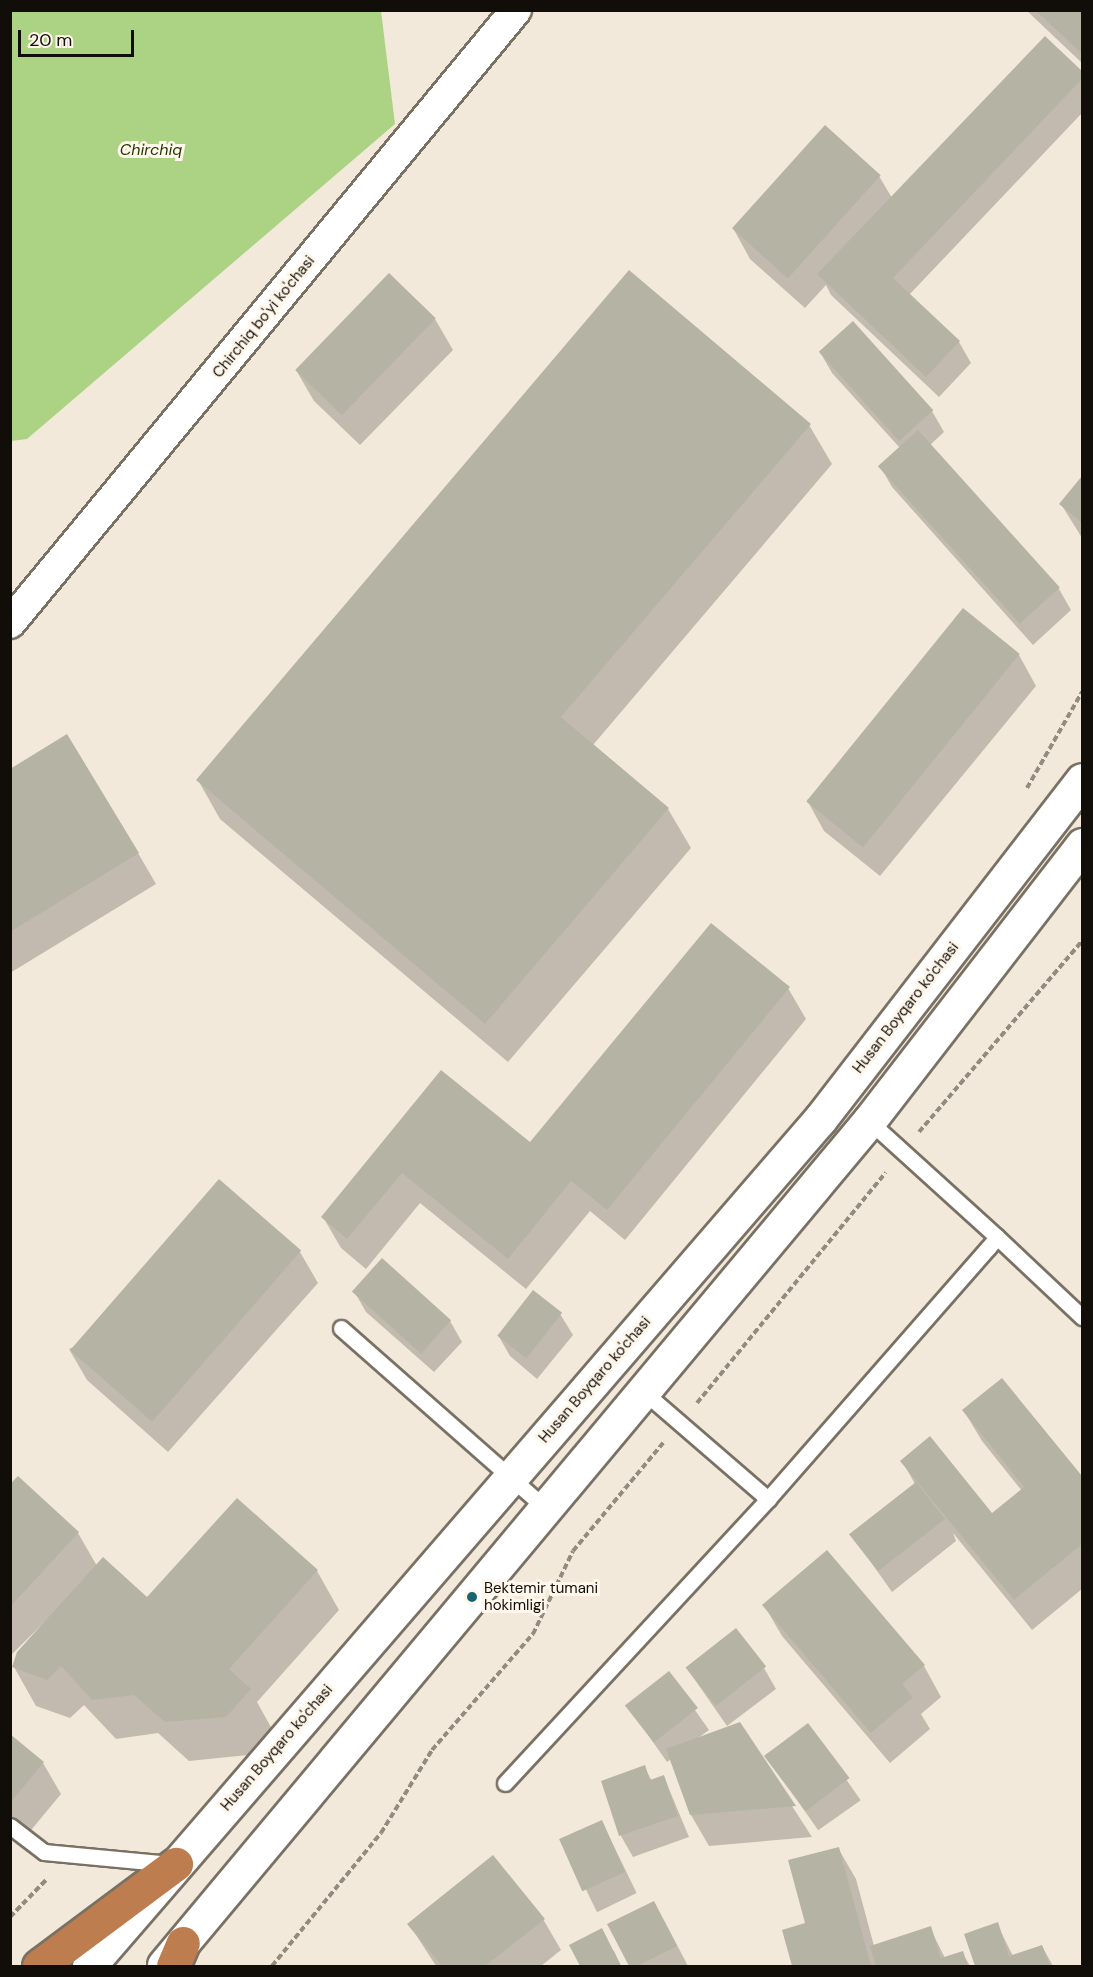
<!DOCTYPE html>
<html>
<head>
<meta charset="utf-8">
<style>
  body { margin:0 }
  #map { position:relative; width:1093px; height:1977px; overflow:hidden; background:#f3e9da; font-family:"DM Sans",sans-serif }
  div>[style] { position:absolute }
  .water>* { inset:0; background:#acd384 }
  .shadow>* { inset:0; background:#0003; transform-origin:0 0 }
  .building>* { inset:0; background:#b5b4a4; transform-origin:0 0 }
  .path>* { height:4px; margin-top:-2px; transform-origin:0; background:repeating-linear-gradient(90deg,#928b80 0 6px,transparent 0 9px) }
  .roads { filter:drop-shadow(2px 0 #797164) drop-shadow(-2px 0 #797164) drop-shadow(0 2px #797164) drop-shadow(0 -2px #797164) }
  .lane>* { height:15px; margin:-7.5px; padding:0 7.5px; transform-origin:7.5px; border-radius:7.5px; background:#fff }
  .street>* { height:30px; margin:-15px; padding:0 15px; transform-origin:15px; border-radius:15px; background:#fff }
  .secondary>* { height:33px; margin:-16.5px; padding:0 16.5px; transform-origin:16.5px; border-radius:16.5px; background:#fff }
  .highway>* { height:33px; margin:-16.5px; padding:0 16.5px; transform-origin:16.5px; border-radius:16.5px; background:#be7d4f }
  .dots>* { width:16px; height:16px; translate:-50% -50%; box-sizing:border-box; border:3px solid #fff7eb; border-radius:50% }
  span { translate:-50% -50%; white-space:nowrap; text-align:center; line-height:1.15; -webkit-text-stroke:6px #fff7eb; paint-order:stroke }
  .street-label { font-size:15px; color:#110e09 }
  .poi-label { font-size:15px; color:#110e09 }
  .left { translate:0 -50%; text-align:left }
  .water-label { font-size:16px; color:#213800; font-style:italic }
  .frame { position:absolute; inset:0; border:12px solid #110e09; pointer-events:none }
  .scale { position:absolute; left:18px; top:30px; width:116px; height:27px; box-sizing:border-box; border:3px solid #110e09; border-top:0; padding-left:8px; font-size:18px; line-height:21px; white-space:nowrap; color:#110e09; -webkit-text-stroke:4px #fff7eb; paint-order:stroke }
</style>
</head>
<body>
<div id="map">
  <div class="water">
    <div style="clip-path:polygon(10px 11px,381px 11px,395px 124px,27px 439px,11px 441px)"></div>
  </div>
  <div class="shadow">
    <div style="clip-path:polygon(1026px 10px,1082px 10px,1082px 63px)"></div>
    <div style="clip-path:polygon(1045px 38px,1082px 73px,1082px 113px,909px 295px,959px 342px,971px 363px,939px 397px,831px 295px,826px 285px,805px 308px,750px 259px,733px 228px,879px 176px,892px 198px)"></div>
    <div style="clip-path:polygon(435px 319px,453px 350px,360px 445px,314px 401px,296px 370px)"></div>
    <div style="clip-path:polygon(853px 323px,932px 411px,944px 432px,930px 445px,1059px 589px,1071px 610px,1033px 645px,892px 487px,880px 466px,900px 448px,832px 373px,820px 352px)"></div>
    <div style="clip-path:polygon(809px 425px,832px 464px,593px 745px,668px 809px,691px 848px,508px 1062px,220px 819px,198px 780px)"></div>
    <div style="clip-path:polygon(1082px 478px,1082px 538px,1061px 504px)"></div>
    <div style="clip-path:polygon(1019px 655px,1036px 686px,880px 876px,824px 831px,807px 800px)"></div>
    <div style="clip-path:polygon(10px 771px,138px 853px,156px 884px,10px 973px)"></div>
    <div style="clip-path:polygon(788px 988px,806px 1019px,625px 1240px,590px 1211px,526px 1289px,420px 1203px,366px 1269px,341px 1248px,323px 1217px,442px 1072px,530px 1145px)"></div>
    <div style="clip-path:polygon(300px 1252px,318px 1283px,168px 1452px,87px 1380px,69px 1349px)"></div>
    <div style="clip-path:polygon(354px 1291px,450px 1321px,462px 1342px,434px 1372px,366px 1312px)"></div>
    <div style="clip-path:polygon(560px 1314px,573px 1335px,537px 1379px,510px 1356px,498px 1335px)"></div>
    <div style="clip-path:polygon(1002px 1380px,1082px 1479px,1082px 1589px,1032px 1630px,953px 1533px,956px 1541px,892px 1592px,851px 1534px,915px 1484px,902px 1461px,992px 1515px,1022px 1491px,982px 1441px,964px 1411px)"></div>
    <div style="clip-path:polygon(10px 1487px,78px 1533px,97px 1566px,147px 1599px,317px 1571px,339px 1610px,257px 1702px,272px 1729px,248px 1755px,189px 1761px,158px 1733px,116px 1739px,84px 1705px,70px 1718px,36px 1706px,14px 1667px,64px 1603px,10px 1656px)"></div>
    <div style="clip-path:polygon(827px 1552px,924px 1666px,941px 1697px,921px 1714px,930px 1729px,890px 1763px,782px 1636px,764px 1605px)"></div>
    <div style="clip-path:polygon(686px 1667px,764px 1668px,776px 1689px,727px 1726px)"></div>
    <div style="clip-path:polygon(669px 1673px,709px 1730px,698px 1738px,739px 1724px,812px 1837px,709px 1846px,691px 1815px,671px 1759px,667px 1762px,627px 1705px)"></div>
    <div style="left:808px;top:1725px;width:92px;height:52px;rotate:55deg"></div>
    <div style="clip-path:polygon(10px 1736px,43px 1763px,61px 1794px,27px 1835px,10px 1821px)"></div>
    <div style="clip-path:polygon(644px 1767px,652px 1781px,664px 1777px,689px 1837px,633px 1857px,621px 1836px,602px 1781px)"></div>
    <div style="left:602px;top:1822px;width:79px;height:44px;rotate:64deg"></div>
    <div style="clip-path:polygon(838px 1848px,856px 1879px,874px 1946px,930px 1928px,945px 1958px,962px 1952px,970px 1966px,794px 1966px,784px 1931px,807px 1924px)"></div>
    <div style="clip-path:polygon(654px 1903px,666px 1924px,688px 1966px,630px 1966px,609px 1925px)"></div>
    <div style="clip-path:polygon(543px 1919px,561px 1950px,541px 1966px,436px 1966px,409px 1924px)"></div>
    <div style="clip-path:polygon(997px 1924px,1013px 1956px,1042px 1946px,1053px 1966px,976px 1966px,966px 1935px)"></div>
    <div style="clip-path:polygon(571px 1946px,614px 1951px,621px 1966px,582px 1966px)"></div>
  </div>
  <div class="building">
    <div style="clip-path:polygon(1035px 10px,1082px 10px,1082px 49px,1080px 52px)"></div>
    <div style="clip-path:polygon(1045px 36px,1082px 71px,1082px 79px,893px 278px,960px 341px,926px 377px,817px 274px)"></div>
    <div style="left:825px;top:125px;width:75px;height:139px;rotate:42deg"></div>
    <div style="clip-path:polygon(629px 270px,811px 424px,561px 717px,669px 808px,485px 1024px,196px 780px)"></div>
    <div style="left:389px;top:273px;width:65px;height:135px;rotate:44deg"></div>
    <div style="left:853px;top:321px;width:120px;height:46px;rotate:48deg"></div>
    <div style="left:918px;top:430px;width:212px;height:54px;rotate:48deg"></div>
    <div style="clip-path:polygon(1082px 476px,1082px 523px,1059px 504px)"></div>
    <div style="left:963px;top:608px;width:73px;height:249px;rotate:39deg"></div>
    <div style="clip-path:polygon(67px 734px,139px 853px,10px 932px,10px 769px)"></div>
    <div style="clip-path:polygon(711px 923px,790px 987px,607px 1210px,571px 1181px,508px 1259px,402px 1173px,347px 1239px,321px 1217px,441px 1070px,530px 1142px)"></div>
    <div style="left:219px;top:1179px;width:109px;height:227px;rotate:41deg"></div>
    <div style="left:382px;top:1258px;width:93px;height:45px;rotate:42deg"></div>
    <div style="left:533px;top:1290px;width:37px;height:58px;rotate:38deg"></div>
    <div style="clip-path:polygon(1002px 1378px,1082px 1476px,1082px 1544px,1014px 1600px,900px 1461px,930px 1436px,992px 1513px,1024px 1487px,962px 1410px)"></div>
    <div style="clip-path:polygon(18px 1476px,79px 1532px,10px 1607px,10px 1484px)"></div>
    <div style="left:916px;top:1482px;width:47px;height:85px;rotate:52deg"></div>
    <div style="clip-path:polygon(237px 1498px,318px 1570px,229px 1669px,251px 1689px,226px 1717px,165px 1722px,134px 1695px,92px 1700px,61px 1666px,47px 1680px,12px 1667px,17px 1652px,103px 1557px,147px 1597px)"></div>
    <div style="clip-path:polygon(827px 1550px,925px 1665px,902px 1684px,913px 1697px,871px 1733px,762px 1605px)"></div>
    <div style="left:736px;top:1628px;width:49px;height:64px;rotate:52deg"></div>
    <div style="left:669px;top:1671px;width:47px;height:56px;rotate:52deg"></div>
    <div style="clip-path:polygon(740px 1722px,796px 1806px,690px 1815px,666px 1749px)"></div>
    <div style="left:808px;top:1723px;width:69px;height:55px;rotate:53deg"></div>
    <div style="clip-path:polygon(10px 1734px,44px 1762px,10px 1803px)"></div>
    <div style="clip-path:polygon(645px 1765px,650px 1780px,664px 1775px,678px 1816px,619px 1836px,601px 1781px)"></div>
    <div style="left:602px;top:1820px;width:57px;height:47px;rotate:66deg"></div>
    <div style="clip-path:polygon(839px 1847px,871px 1966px,792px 1966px,782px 1930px,805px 1923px,788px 1860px)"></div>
    <div style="clip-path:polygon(493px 1855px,545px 1919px,485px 1966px,442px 1966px,407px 1924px)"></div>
    <div style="clip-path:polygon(654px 1901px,677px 1946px,637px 1966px,629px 1966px,607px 1924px)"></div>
    <div style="clip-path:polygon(998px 1922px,1009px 1956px,1042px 1945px,1050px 1966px,975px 1966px,964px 1934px)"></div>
    <div style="clip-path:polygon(931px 1926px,941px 1958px,963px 1951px,968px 1966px,876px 1966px,870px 1946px)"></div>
    <div style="clip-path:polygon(602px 1928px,621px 1966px,580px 1966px,569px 1945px)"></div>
  </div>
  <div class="path">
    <div style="left:1027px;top:788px;width:111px;rotate:-60.2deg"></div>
    <div style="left:919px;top:1132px;width:251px;rotate:-49.5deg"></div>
    <div style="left:697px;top:1403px;width:298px;rotate:-50.7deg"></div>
    <div style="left:10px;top:1917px;width:53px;rotate:-45.8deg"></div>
    <div style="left:272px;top:1966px;width:172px;rotate:-50.7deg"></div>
    <div style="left:381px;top:1833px;width:97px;rotate:-58.4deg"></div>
    <div style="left:432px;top:1750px;width:154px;rotate:-49deg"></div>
    <div style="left:533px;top:1634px;width:92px;rotate:-64.3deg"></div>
    <div style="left:573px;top:1551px;width:141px;rotate:-50.2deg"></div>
  </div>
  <div class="roads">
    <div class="lane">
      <div style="left:997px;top:1237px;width:117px;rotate:43.3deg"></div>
      <div style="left:341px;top:1328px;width:273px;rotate:41.4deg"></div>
      <div style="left:644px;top:1392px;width:164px;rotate:40.8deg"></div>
      <div style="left:768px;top:1499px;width:334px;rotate:-48.8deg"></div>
      <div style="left:988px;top:1248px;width:14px;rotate:-51deg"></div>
      <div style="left:997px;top:1237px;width:173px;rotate:-137.8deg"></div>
      <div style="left:505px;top:1783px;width:387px;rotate:-47.2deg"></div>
      <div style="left:10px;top:1826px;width:43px;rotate:37.4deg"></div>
      <div style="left:44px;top:1852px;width:127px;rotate:5.4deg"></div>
    </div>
    <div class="street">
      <div style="left:10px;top:623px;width:795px;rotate:-50.46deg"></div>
    </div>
    <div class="secondary">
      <div style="left:164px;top:1965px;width:1100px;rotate:-50.13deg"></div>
      <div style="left:869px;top:1121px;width:349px;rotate:-52.3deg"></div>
      <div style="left:89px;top:1966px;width:1120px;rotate:-49.2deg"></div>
      <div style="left:821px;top:1118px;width:427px;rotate:-52.3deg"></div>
    </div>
    <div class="highway">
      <div style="left:39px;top:1966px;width:171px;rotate:-36.7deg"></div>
      <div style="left:173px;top:1966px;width:25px;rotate:-67deg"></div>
    </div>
  </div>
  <div class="dots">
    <div style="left:472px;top:1597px;background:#18656d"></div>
  </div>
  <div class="street-label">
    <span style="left:264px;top:317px;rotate:-51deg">Chirchiq bo'yi ko'chasi</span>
    <span style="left:906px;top:1008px;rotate:-52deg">Husan Boyqaro ko'chasi</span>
    <span style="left:595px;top:1380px;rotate:-49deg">Husan Boyqaro ko'chasi</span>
    <span style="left:277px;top:1748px;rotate:-49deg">Husan Boyqaro ko'chasi</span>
  </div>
  <div class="poi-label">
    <span class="left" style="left:484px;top:1597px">Bektemir tumani<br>hokimligi</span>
  </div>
  <div class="water-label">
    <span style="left:151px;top:150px">Chirchiq</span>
  </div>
  <div class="frame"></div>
  <div class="scale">20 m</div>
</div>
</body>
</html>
